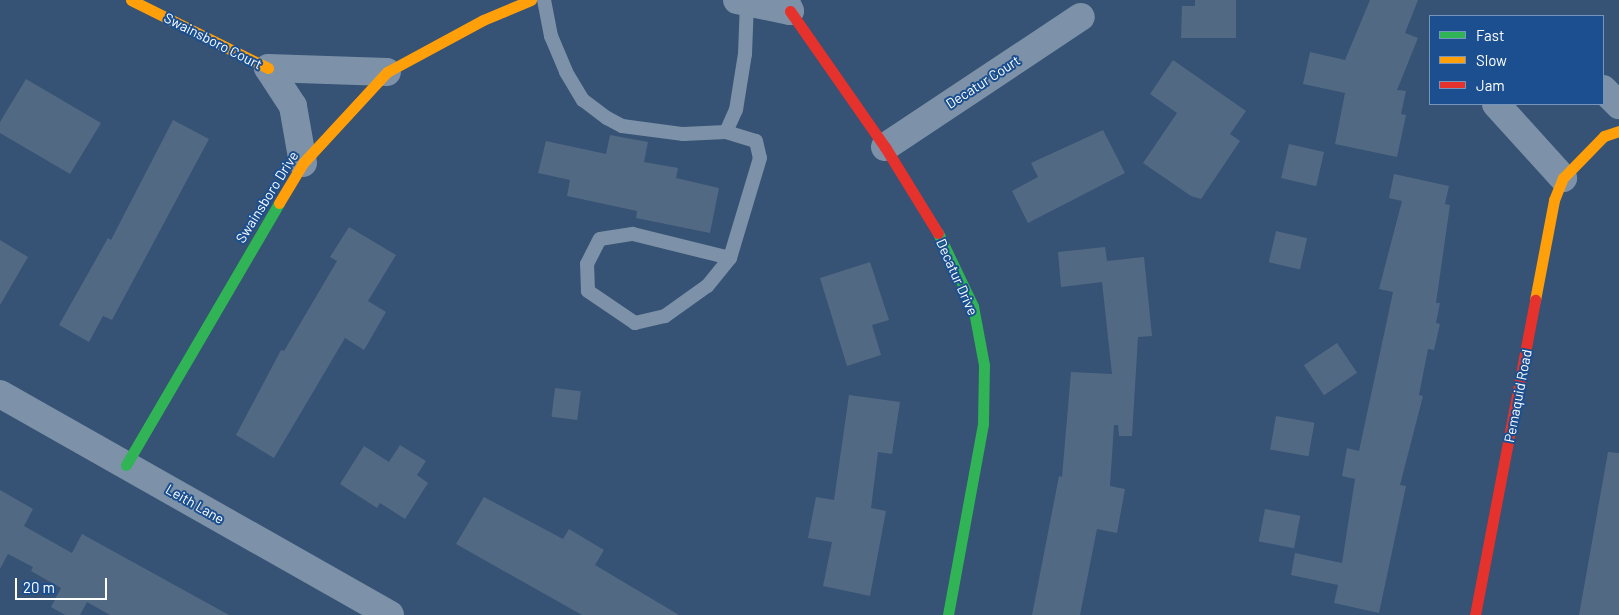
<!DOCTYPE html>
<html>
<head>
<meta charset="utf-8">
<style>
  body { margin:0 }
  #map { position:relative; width:1619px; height:615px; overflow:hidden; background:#365274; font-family:Barlow,sans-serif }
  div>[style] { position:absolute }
  .building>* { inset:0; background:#526984; transform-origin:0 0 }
  .lane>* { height:14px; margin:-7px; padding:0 7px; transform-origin:7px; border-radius:7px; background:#7d92a8 }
  .street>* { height:28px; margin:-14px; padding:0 14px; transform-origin:14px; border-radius:14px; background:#7d92a8 }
  .fast>* { height:11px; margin:-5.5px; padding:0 5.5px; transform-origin:5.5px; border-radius:5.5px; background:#30b455 }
  .slow>* { height:11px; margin:-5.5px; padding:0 5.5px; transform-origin:5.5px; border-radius:5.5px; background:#ff9f0a }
  .jam>* { height:11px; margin:-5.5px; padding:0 5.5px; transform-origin:5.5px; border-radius:5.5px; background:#e5322d }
  span { translate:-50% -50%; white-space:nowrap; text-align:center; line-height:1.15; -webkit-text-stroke:4px #1b4f8f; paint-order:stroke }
  .street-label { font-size:14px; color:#fff }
  .legend { position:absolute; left:1429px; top:15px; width:175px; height:90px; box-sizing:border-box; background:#1b4f8f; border:1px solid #7695bc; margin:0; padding:6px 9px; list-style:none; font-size:15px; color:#fff }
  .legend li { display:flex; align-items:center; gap:10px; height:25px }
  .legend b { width:25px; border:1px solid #7695bc }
  .scale { position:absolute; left:15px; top:578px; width:92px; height:22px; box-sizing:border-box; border:2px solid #fff; border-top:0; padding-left:6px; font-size:15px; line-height:18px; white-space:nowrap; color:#fff; -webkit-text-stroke:4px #1b4f8f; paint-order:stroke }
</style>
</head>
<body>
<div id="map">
  <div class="building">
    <div style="clip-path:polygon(1195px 0,1236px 0,1236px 38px,1181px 38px,1182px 6px,1195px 6px)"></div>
    <div style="clip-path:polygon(1370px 0,1418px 0,1405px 33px,1418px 38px,1397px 90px,1406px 91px,1401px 114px,1406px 115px,1397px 157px,1335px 144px,1345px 93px,1303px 84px,1310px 52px,1345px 60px)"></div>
    <div style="clip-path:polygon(1173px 60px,1246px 111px,1230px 134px,1240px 141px,1201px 199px,1191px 196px,1143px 163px,1177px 113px,1150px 94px)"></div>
    <div style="clip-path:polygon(26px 79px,101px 123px,70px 174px,0 133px,0 122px)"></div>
    <div style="clip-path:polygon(173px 120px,209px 139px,112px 320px,103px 316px,89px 342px,59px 325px,108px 238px,111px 240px)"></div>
    <div style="clip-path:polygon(1103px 130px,1125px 173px,1028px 223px,1012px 191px,1038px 177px,1031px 163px)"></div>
    <div style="clip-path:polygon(610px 135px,648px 142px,644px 162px,678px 168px,676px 178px,719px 188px,710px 233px,636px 218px,637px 211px,567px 196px,570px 180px,538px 173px,546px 141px,606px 154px)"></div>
    <div style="left:1289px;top:144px;width:36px;height:35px;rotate:13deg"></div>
    <div style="clip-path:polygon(1394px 174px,1449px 186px,1445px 204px,1450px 205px,1436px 303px,1440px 303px,1436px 323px,1440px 324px,1434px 350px,1428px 349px,1419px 395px,1423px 396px,1400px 485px,1406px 486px,1379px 613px,1334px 603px,1338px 585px,1291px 575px,1295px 553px,1342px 563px,1355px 479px,1342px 476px,1347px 448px,1359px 451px,1393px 292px,1379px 289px,1402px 201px,1389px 198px)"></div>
    <div style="clip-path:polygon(349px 227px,396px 255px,368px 301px,386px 312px,364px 350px,345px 338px,274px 458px,236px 435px,281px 350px,284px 351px,337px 261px,330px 257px)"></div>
    <div style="left:1276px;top:231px;width:32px;height:32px;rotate:13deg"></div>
    <div style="clip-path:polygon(0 240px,28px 257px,0 305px)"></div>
    <div style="clip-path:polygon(1105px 247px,1107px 261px,1144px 257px,1152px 336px,1138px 337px,1132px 436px,1119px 436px,1118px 425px,1114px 425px,1110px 486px,1125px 489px,1117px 533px,1097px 529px,1080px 615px,1032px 615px,1059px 476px,1062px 477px,1071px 372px,1112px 374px,1102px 282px,1061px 287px,1058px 252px)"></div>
    <div style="clip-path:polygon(870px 262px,889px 320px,872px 325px,881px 355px,847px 366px,820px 278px)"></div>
    <div style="left:1337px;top:343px;width:36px;height:40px;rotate:56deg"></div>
    <div style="left:555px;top:388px;width:26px;height:29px;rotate:7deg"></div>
    <div style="clip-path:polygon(849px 395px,900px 402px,892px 454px,878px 452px,871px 508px,886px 511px,870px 596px,823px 586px,832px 542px,808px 538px,816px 497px,834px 500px)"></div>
    <div style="left:1276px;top:416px;width:39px;height:34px;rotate:10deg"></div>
    <div style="clip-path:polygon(400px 445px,426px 461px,417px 475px,428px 483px,405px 519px,380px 503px,377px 508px,340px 484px,364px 446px,389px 462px)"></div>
    <div style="clip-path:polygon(1608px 452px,1619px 453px,1619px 615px,1579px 615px)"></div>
    <div style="clip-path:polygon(0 490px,33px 509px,24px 526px,72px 553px,82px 534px,229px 615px,110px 615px,87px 602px,80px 615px,65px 615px,51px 607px,61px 588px,31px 571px,33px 567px,8px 554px,0 569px)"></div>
    <div style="clip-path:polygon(484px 497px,563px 539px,569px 529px,604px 550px,595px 565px,679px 615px,582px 615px,456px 544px)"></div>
    <div style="left:1265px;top:509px;width:36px;height:33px;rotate:11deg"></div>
  </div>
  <div class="lane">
    <div style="left:544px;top:0;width:37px;rotate:79deg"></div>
    <div style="left:551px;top:36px;width:39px;rotate:67deg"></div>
    <div style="left:566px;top:72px;width:33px;rotate:59deg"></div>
    <div style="left:583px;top:100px;width:30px;rotate:37deg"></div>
    <div style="left:607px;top:118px;width:17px;rotate:28deg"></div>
    <div style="left:622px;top:126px;width:62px;rotate:7.5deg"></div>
    <div style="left:683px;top:134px;width:43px;rotate:-2.7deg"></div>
    <div style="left:726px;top:132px;width:31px;rotate:17deg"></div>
    <div style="left:756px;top:141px;width:17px;rotate:77deg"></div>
    <div style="left:760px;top:158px;width:104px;rotate:106.7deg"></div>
    <div style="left:730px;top:258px;width:36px;rotate:129deg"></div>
    <div style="left:707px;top:286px;width:52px;rotate:144.5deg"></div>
    <div style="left:665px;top:316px;width:31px;rotate:167deg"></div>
    <div style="left:635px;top:323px;width:57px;rotate:-145.8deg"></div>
    <div style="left:588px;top:291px;width:27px;rotate:-92deg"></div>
    <div style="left:587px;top:264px;width:28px;rotate:-63deg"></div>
    <div style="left:600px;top:239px;width:33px;rotate:-9deg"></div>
    <div style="left:633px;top:234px;width:100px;rotate:13.9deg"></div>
    <div style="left:726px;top:132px;width:24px;rotate:-66deg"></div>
    <div style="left:736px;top:110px;width:57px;rotate:-80.9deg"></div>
    <div style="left:745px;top:54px;width:52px;rotate:-87.8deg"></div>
  </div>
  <div class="street">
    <div style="left:737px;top:0;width:54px;rotate:11.7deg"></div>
    <div style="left:790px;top:11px;width:12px;rotate:-114deg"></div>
    <div style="left:1603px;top:89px;width:23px;rotate:45deg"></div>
    <div style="left:1496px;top:104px;width:100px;rotate:47.8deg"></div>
    <div style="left:885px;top:147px;width:235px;rotate:-33.6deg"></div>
    <div style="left:303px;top:163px;width:58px;rotate:-100deg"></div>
    <div style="left:293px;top:106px;width:45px;rotate:-123.3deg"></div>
    <div style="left:268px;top:68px;width:119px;rotate:1.9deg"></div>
    <div style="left:0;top:394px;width:448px;rotate:29.5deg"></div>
  </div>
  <div class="fast">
    <div style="left:938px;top:233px;width:81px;rotate:64.4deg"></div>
    <div style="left:973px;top:306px;width:60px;rotate:79.4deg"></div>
    <div style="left:984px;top:365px;width:59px;rotate:91deg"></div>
    <div style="left:983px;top:424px;width:194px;rotate:100.4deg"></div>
    <div style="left:126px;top:465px;width:303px;rotate:-59.7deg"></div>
  </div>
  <div class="slow">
    <div style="left:131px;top:0;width:153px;rotate:26.4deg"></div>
    <div style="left:279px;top:203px;width:47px;rotate:-59deg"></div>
    <div style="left:303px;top:163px;width:124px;rotate:-47.3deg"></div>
    <div style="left:387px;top:72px;width:109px;rotate:-28.4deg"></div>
    <div style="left:483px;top:20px;width:52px;rotate:-22.6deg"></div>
    <div style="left:1535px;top:300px;width:102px;rotate:-79.2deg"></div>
    <div style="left:1554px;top:200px;width:24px;rotate:-68deg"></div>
    <div style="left:1563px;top:178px;width:59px;rotate:-45.7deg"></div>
    <div style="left:1604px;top:136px;width:16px;rotate:-18deg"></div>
  </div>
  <div class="jam">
    <div style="left:790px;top:11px;width:166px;rotate:55.1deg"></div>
    <div style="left:885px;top:147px;width:101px;rotate:58.4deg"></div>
    <div style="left:1475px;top:615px;width:321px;rotate:-79.2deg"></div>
  </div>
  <div class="street-label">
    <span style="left:213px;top:41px;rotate:27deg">Swainsboro Court</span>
    <span style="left:983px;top:82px;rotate:-33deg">Decatur Court</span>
    <span style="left:267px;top:197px;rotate:-58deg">Swainsboro Drive</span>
    <span style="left:957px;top:277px;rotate:66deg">Decatur Drive</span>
    <span style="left:1518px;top:396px;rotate:-79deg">Pemaquid Road</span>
    <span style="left:195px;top:504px;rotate:30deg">Leith Lane</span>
  </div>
  <ul class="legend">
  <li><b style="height:6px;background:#30b455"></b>Fast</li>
  <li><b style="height:6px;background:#ff9f0a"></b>Slow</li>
  <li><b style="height:6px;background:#e5322d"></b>Jam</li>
  </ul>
  <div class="scale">20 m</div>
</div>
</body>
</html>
